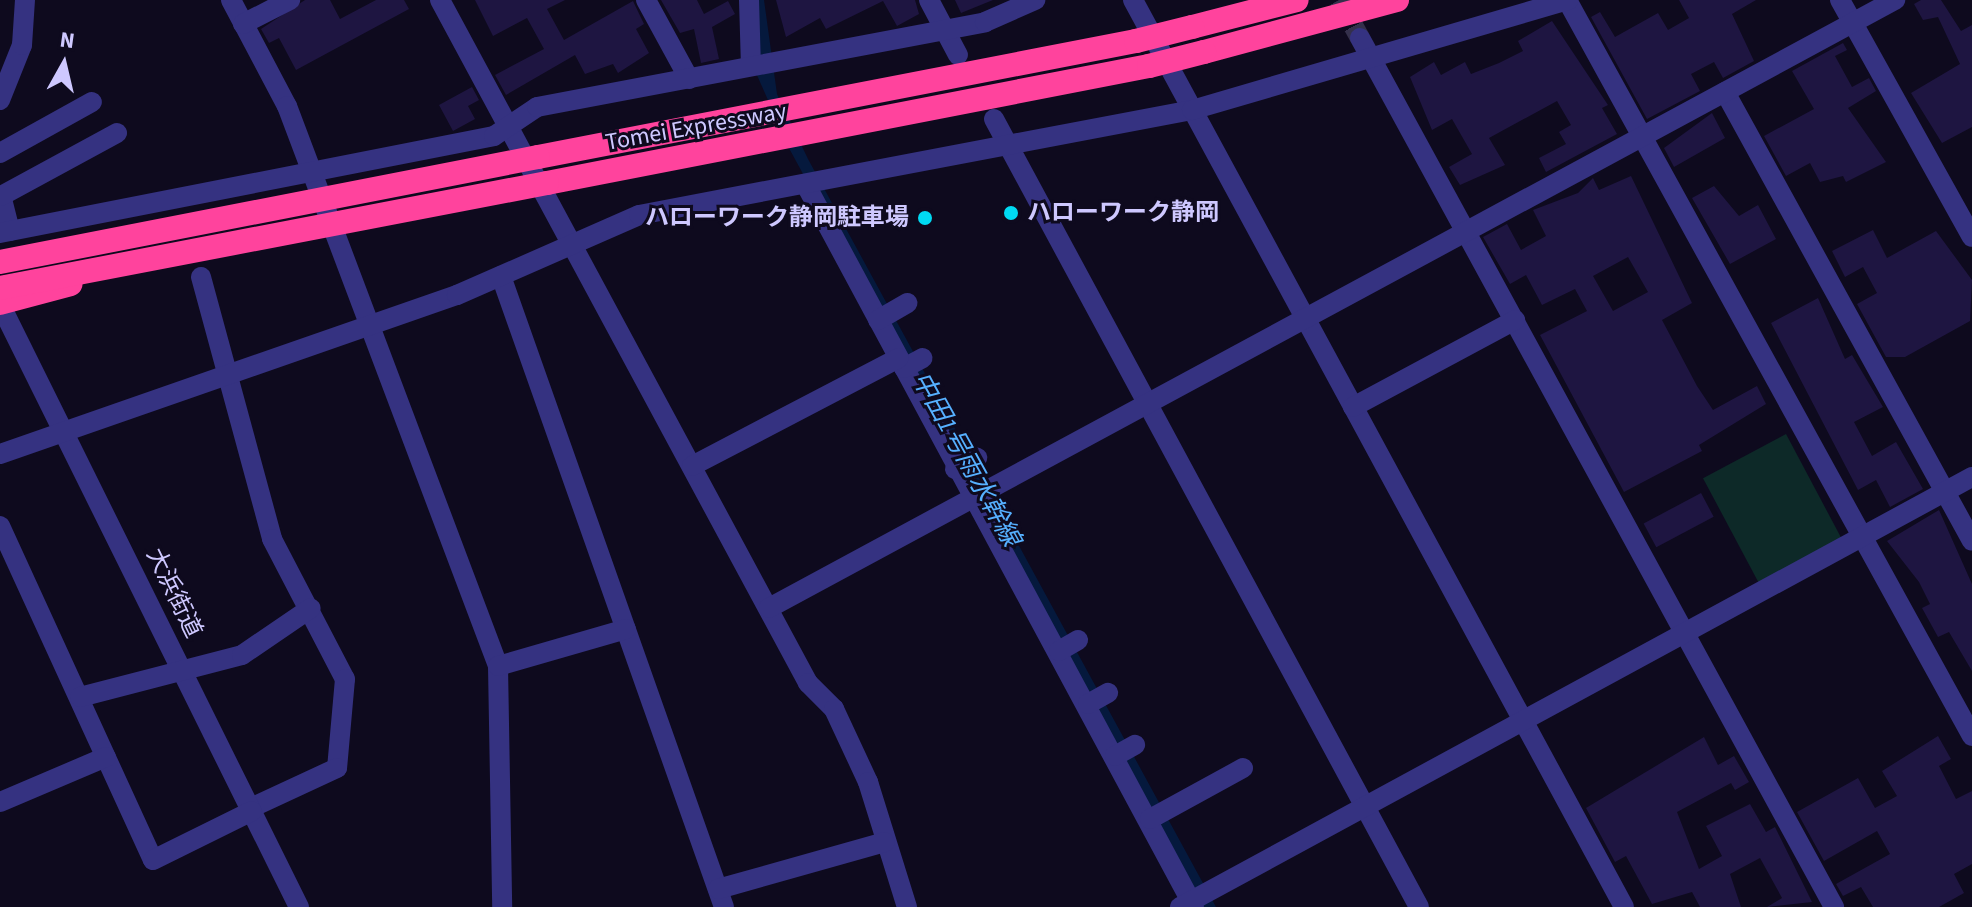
<!DOCTYPE html>
<html>
<head>
<meta charset="utf-8">
<style>
  body { margin:0 }
  #map { position:relative; width:1972px; height:907px; overflow:hidden; background:#0e0a1e; font-family:"Source Sans 3","Noto Sans JP",sans-serif }
  div>[style] { position:absolute }
  .green>* { inset:0; background:#0d2928; transform-origin:0 0 }
  .water>* { inset:0; background:#05193d }
  .building>* { inset:0; background:#1e1541; transform-origin:0 0 }
  .minor-tunnel>* { height:20px; margin-top:-10px; transform-origin:0; background:repeating-linear-gradient(90deg,#34304b 0 20px,transparent 0 30px) }
  .minor>* { height:20px; margin:-10px; padding:0 10px; transform-origin:10px; border-radius:10px; background:#353281 }
  .highway>* { height:24px; margin:-12px; padding:0 12px; transform-origin:12px; border-radius:12px; background:#ff439d }
  .highway-bridge>* { height:24px; margin:-12px; padding:0 12px; transform-origin:12px; border-radius:12px; background:#ff439d }
  .dots>* { width:22px; height:22px; translate:-50% -50%; box-sizing:border-box; border:4px solid #0e0a1e; border-radius:50% }
  span { translate:-50% -50%; white-space:nowrap; text-align:center; line-height:1.15; -webkit-text-stroke:6px #0e0a1e; paint-order:stroke }
  .street-label { font-size:24px; color:#cec8ff }
  .poi-label { font-size:24px; color:#cec8ff; font-weight:700 }
  .left { translate:0 -50%; text-align:left }
  .right { translate:-100% -50%; text-align:right }
  .water-label { font-size:26px; color:#56b0ff; font-style:italic }
  .north { position:absolute; left:24px; top:24px; width:80px; height:80px; -webkit-text-stroke:6px #0e0a1e; paint-order:stroke; rotate:8deg; font-size:22px; font-weight:700; line-height:32px; text-align:center; color:#cec8ff }
  .north::after { content:''; display:block; margin:auto; width:28px; height:36px; background:#cec8ff; clip-path:polygon(50% 0,100% 100%,50% 72%,0 100%) }
</style>
</head>
<body>
<div id="map">
  <div class="green">
    <div style="left:1786px;top:434px;width:120px;height:94px;rotate:62deg"></div>
  </div>
  <div class="water">
    <div style="clip-path:polygon(751px 0,764px 0,777px 94px,808px 159px,1216px 907px,1202px 907px,790px 150px,756px 73px)"></div>
  </div>
  <div class="building">
    <div style="clip-path:polygon(305px 0,330px 0,340px 19px,376px 0,404px 0,409px 9px,296px 70px,279px 38px,269px 43px,261px 29px)"></div>
    <div style="clip-path:polygon(475px 0,565px 0,547px 9px,564px 40px,633px 1px,644px 24px,636px 29px,649px 53px,618px 73px,613px 64px,585px 74px,575px 55px,506px 95px,495px 75px,544px 49px,527px 18px,493px 36px)"></div>
    <div style="clip-path:polygon(661px 0,697px 0,704px 14px,728px 1px,735px 14px,712px 27px,719px 59px,701px 63px,694px 29px,680px 33px)"></div>
    <div style="clip-path:polygon(776px 0,915px 0,919px 14px,897px 26px,883px 1px,826px 29px,820px 18px,786px 37px)"></div>
    <div style="clip-path:polygon(955px 0,993px 0,961px 13px)"></div>
    <div style="clip-path:polygon(1679px 0,1756px 0,1732px 14px,1754px 61px,1723px 78px,1714px 62px,1691px 74px,1700px 91px,1647px 119px,1591px 17px,1600px 12px,1615px 37px,1658px 13px,1668px 30px,1689px 18px)"></div>
    <div style="clip-path:polygon(1921px 0,1941px 0,1961px 31px,1972px 25px,1972px 127px,1942px 143px,1911px 93px,1960px 64px,1938px 17px,1923px 20px,1914px 4px)"></div>
    <div style="clip-path:polygon(1552px 21px,1608px 105px,1602px 108px,1617px 134px,1546px 172px,1539px 158px,1566px 144px,1559px 132px,1571px 125px,1557px 101px,1489px 138px,1505px 165px,1460px 185px,1449px 167px,1472px 154px,1452px 119px,1432px 130px,1410px 77px,1434px 62px,1441px 75px,1465px 62px,1471px 74px,1499px 63px,1523px 51px,1518px 41px)"></div>
    <div style="clip-path:polygon(1843px 43px,1847px 50px,1835px 56px,1852px 87px,1869px 78px,1876px 91px,1848px 108px,1886px 162px,1846px 182px,1843px 176px,1820px 182px,1810px 163px,1786px 176px,1764px 136px,1814px 109px,1792px 71px)"></div>
    <div style="clip-path:polygon(472px 87px,479px 100px,468px 106px,475px 119px,453px 131px,439px 105px)"></div>
    <div style="clip-path:polygon(1712px 113px,1725px 138px,1674px 167px,1664px 148px)"></div>
    <div style="clip-path:polygon(evenodd,1631px 176px,1692px 303px,1662px 320px,1697px 386px,1713px 410px,1757px 386px,1766px 404px,1699px 445px,1702px 451px,1624px 492px,1540px 335px,1587px 311px,1575px 289px,1542px 305px,1526px 275px,1510px 284px,1483px 237px,1507px 224px,1521px 250px,1546px 236px,1533px 210px,1578px 193px,1593px 178px,1599px 190px,1631px 176px,1628px 257px,1648px 292px,1613px 311px,1593px 276px,1628px 257px)"></div>
    <div style="clip-path:polygon(1714px 186px,1739px 216px,1758px 205px,1776px 239px,1730px 264px,1692px 198px)"></div>
    <div style="clip-path:polygon(1873px 230px,1887px 258px,1936px 231px,1972px 280px,1970px 321px,1905px 357px,1886px 357px,1857px 304px,1877px 293px,1863px 267px,1845px 277px,1832px 251px)"></div>
    <div style="clip-path:polygon(1818px 298px,1845px 359px,1852px 355px,1883px 407px,1854px 422px,1872px 456px,1896px 442px,1923px 489px,1890px 507px,1876px 480px,1858px 490px,1771px 323px)"></div>
    <div style="left:1701px;top:493px;width:27px;height:65px;rotate:62deg"></div>
    <div style="clip-path:polygon(1939px 510px,1972px 584px,1972px 671px,1949px 632px,1938px 637px,1922px 608px,1930px 604px,1919px 582px,1887px 541px)"></div>
    <div style="clip-path:polygon(1938px 736px,1951px 759px,1939px 766px,1956px 799px,1972px 791px,1972px 864px,1954px 874px,1964px 893px,1939px 907px,1873px 907px,1861px 887px,1843px 896px,1836px 884px,1890px 854px,1877px 831px,1824px 861px,1797px 812px,1858px 778px,1875px 808px,1897px 796px,1882px 771px)"></div>
    <div style="clip-path:polygon(1704px 737px,1718px 765px,1734px 756px,1749px 782px,1735px 790px,1731px 783px,1677px 812px,1699px 869px,1722px 856px,1706px 826px,1750px 804px,1766px 832px,1775px 827px,1812px 902px,1767px 907px,1782px 898px,1760px 858px,1730px 874px,1741px 907px,1700px 907px,1692px 892px,1652px 904px,1626px 856px,1615px 862px,1586px 808px)"></div>
  </div>
  <div class="minor-tunnel">
    <div style="left:1339px;top:0;width:43px;rotate:61.1deg"></div>
  </div>
  <div class="minor">
    <div style="left:231px;top:0;width:120px;rotate:62.2deg"></div>
    <div style="left:287px;top:106px;width:598px;rotate:69.35deg"></div>
    <div style="left:498px;top:666px;width:241px;rotate:89deg"></div>
    <div style="left:440px;top:0;width:776px;rotate:61.68deg"></div>
    <div style="left:808px;top:683px;width:37px;rotate:45deg"></div>
    <div style="left:834px;top:709px;width:81px;rotate:65deg"></div>
    <div style="left:868px;top:782px;width:131px;rotate:72.7deg"></div>
    <div style="left:646px;top:0;width:90px;rotate:61.4deg"></div>
    <div style="left:749px;top:0;width:66px;rotate:88.3deg"></div>
    <div style="left:929px;top:0;width:62px;rotate:62.2deg"></div>
    <div style="left:1133px;top:0;width:1031px;rotate:61.57deg"></div>
    <div style="left:1567px;top:0;width:840px;rotate:61.18deg"></div>
    <div style="left:1840px;top:0;width:271px;rotate:60.9deg"></div>
    <div style="left:243px;top:24px;width:53px;rotate:-27.1deg"></div>
    <div style="left:1360px;top:38px;width:990px;rotate:61.39deg"></div>
    <div style="left:1725px;top:92px;width:512px;rotate:61.18deg"></div>
    <div style="left:0;top:100px;width:59px;rotate:-68.2deg"></div>
    <div style="left:22px;top:45px;width:45px;rotate:-86.2deg"></div>
    <div style="left:994px;top:119px;width:895px;rotate:61.66deg"></div>
    <div style="left:0;top:153px;width:105px;rotate:-29deg"></div>
    <div style="left:807px;top:187px;width:817px;rotate:61.74deg"></div>
    <div style="left:10px;top:231px;width:36px;rotate:-104deg"></div>
    <div style="left:1px;top:196px;width:132px;rotate:-28.5deg"></div>
    <div style="left:0;top:233px;width:503px;rotate:-11.11deg"></div>
    <div style="left:494px;top:136px;width:52px;rotate:-34deg"></div>
    <div style="left:537px;top:107px;width:456px;rotate:-10.7deg"></div>
    <div style="left:985px;top:22px;width:55px;rotate:-23.7deg"></div>
    <div style="left:501px;top:276px;width:669px;rotate:70.54deg"></div>
    <div style="left:201px;top:277px;width:271px;rotate:74.8deg"></div>
    <div style="left:272px;top:539px;width:158px;rotate:62.5deg"></div>
    <div style="left:345px;top:679px;width:89px;rotate:95.1deg"></div>
    <div style="left:337px;top:768px;width:95px;rotate:155.1deg"></div>
    <div style="left:0;top:304px;width:673px;rotate:63.63deg"></div>
    <div style="left:878px;top:320px;width:34px;rotate:-30deg"></div>
    <div style="left:904px;top:368px;width:21px;rotate:-28deg"></div>
    <div style="left:1353px;top:407px;width:184px;rotate:-28.2deg"></div>
    <div style="left:0;top:454px;width:484px;rotate:-19.2deg"></div>
    <div style="left:457px;top:295px;width:199px;rotate:-23.7deg"></div>
    <div style="left:639px;top:215px;width:563px;rotate:-10.75deg"></div>
    <div style="left:1192px;top:110px;width:392px;rotate:-16.3deg"></div>
    <div style="left:692px;top:466px;width:233px;rotate:-27.6deg"></div>
    <div style="left:955px;top:469px;width:25px;rotate:-27deg"></div>
    <div style="left:0;top:526px;width:367px;rotate:65.4deg"></div>
    <div style="left:153px;top:860px;width:110px;rotate:-26.3deg"></div>
    <div style="left:769px;top:608px;width:1280px;rotate:-28.37deg"></div>
    <div style="left:1059px;top:651px;width:22px;rotate:-30deg"></div>
    <div style="left:498px;top:666px;width:133px;rotate:-16.1deg"></div>
    <div style="left:80px;top:697px;width:167px;rotate:-14.5deg"></div>
    <div style="left:242px;top:655px;width:83px;rotate:-34.3deg"></div>
    <div style="left:1088px;top:704px;width:23px;rotate:-29deg"></div>
    <div style="left:1115px;top:756px;width:23px;rotate:-29deg"></div>
    <div style="left:0;top:802px;width:115px;rotate:-23deg"></div>
    <div style="left:1150px;top:819px;width:106px;rotate:-28.7deg"></div>
    <div style="left:718px;top:889px;width:173px;rotate:-15.7deg"></div>
    <div style="left:1180px;top:907px;width:901px;rotate:-28.5deg"></div>
  </div>
  <div class="highway">
    <div style="left:1192px;top:27px;width:108px;rotate:-14.4deg"></div>
    <div style="left:1204px;top:52px;width:200px;rotate:-15.1deg"></div>
    <div style="left:538px;top:157px;width:609px;rotate:-10.98deg"></div>
    <div style="left:547px;top:183px;width:613px;rotate:-11deg"></div>
    <div style="left:0;top:303px;width:73px;rotate:-15deg"></div>
  </div>
  <div class="highway-bridge">
    <div style="left:1136px;top:41px;width:58px;rotate:-14deg"></div>
    <div style="left:1149px;top:66px;width:57px;rotate:-14.3deg"></div>
    <div style="left:0;top:262px;width:548px;rotate:-11.04deg"></div>
    <div style="left:0;top:288px;width:557px;rotate:-10.87deg"></div>
  </div>
  <div class="dots">
    <div style="left:1011px;top:213px;background:#00daf3"></div>
    <div style="left:925px;top:218px;background:#00daf3"></div>
  </div>
  <div class="street-label">
    <span style="left:696px;top:127px;rotate:-10deg">Tomei Expressway</span>
    <span style="left:174px;top:593px;rotate:64deg">大浜街道</span>
  </div>
  <div class="poi-label">
    <span class="left" style="left:1027px;top:213px">ハローワーク静岡</span>
    <span class="right" style="left:909px;top:218px">ハローワーク静岡駐車場</span>
  </div>
  <div class="water-label">
    <span style="left:966px;top:459px;rotate:61deg">中田1号雨水幹線</span>
  </div>
  <div class="north">N</div>
</div>
</body>
</html>
